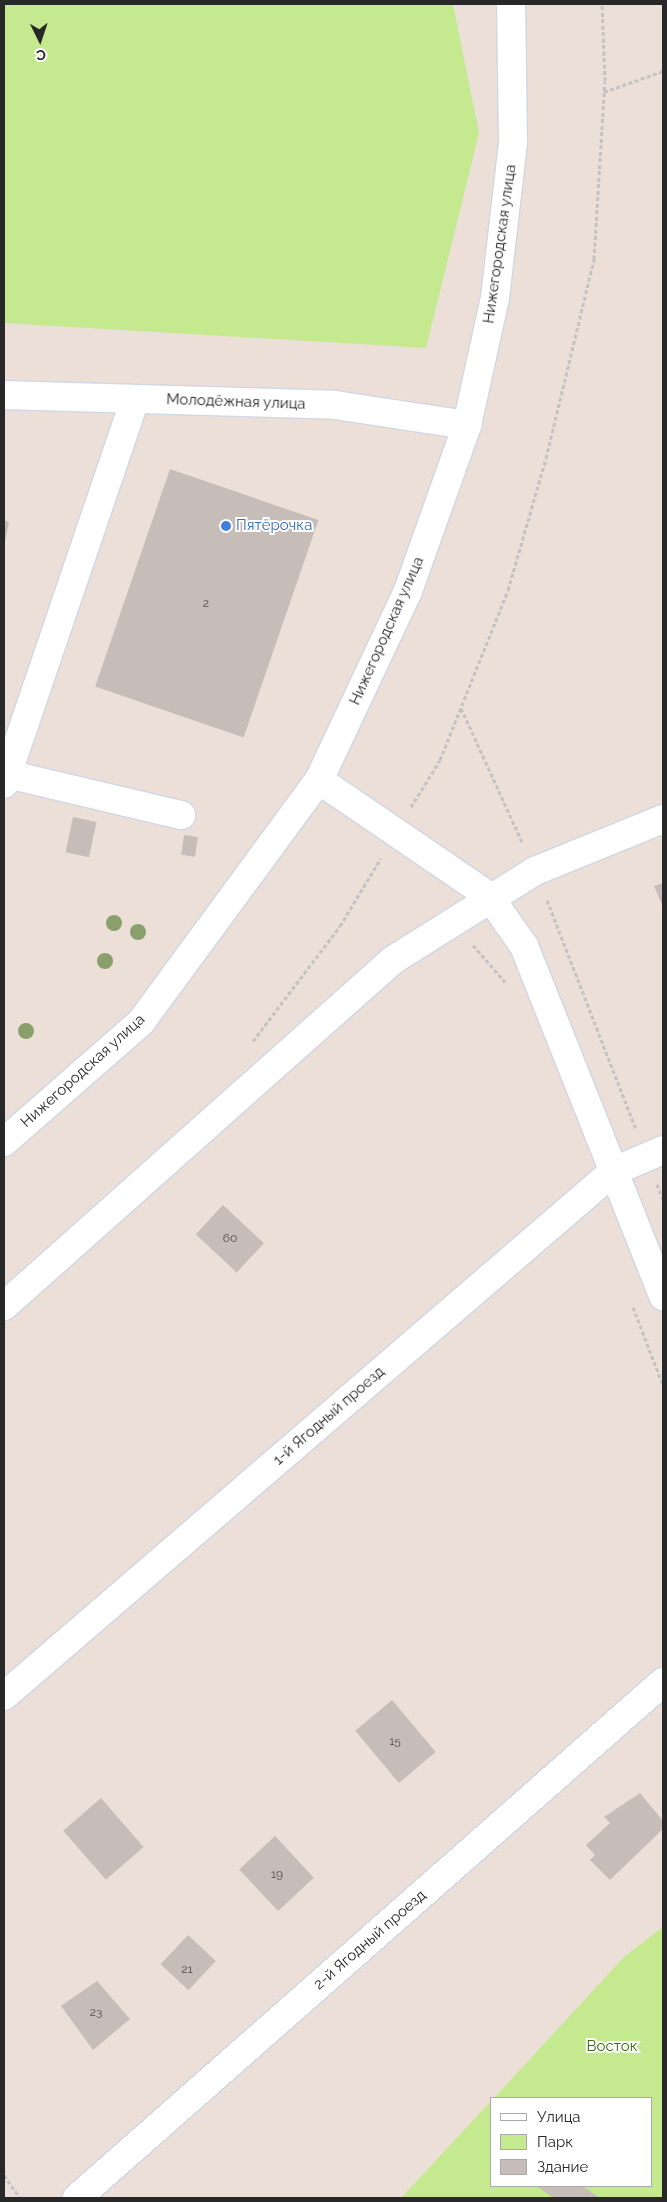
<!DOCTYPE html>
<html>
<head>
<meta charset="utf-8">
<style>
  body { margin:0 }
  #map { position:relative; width:667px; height:2202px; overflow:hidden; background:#ecdfd8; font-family:Raleway,sans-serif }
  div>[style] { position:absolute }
  .green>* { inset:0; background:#c4e98f }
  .building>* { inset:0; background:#c7bdb8; transform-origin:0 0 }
  .path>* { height:3px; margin-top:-1.5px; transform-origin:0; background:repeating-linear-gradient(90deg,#c3c3c3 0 4px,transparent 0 6.5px) }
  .roads { filter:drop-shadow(1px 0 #ced7e3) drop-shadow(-1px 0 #ced7e3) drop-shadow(0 1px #ced7e3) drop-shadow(0 -1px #ced7e3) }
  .minor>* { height:28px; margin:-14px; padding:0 14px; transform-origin:14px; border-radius:14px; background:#fff }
  .trees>* { width:16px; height:16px; margin:-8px; border-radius:50%; background:#8b9f6c }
  .dots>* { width:14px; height:14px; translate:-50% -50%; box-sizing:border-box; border:2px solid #fff; border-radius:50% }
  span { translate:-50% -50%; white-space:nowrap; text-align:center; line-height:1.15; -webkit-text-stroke:4px #fff; paint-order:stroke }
  .number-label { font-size:12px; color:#504d4c }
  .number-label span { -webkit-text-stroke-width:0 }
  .street-label { font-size:15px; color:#282828 }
  .shop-label { font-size:15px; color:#366cbe }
  .left { translate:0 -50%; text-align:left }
  .park-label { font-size:15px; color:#3b6b13 }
  .frame { position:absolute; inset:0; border:5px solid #282828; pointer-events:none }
  .legend { position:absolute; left:490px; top:2097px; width:162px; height:90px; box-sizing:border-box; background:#fff; border:1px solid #a9a9a9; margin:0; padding:6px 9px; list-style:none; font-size:15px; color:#282828 }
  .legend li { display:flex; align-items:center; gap:10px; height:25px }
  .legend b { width:25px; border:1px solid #a9a9a9 }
  .north { position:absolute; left:15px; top:15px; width:50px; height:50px; -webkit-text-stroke:4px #fff; paint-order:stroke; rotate:176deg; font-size:14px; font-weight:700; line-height:20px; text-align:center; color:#282828 }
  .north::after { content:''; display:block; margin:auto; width:18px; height:22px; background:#282828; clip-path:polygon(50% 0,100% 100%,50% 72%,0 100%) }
</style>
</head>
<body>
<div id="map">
  <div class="green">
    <div style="clip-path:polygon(4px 4px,453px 4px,479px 133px,426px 348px,4px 323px)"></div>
    <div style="clip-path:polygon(663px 1927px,663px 2198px,401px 2198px,491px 2101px,491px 2186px,651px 2186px,651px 2098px,494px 2098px,625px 1956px)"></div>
  </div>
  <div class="building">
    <div style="left:170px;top:469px;width:157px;height:230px;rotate:19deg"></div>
    <div style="clip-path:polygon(4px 520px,9px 522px,5px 542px,4px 542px)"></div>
    <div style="left:73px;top:817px;width:24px;height:36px;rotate:12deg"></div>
    <div style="left:184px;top:835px;width:14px;height:20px;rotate:8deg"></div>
    <div style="clip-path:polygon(663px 883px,663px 907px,654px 886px)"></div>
    <div style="left:223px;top:1205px;width:56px;height:40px;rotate:43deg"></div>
    <div style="left:392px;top:1700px;width:68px;height:48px;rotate:50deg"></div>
    <div style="clip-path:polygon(640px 1793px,663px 1821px,663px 1829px,610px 1880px,590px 1860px,595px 1855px,586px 1845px,610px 1823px,604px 1817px)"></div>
    <div style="left:101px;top:1798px;width:65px;height:50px;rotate:49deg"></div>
    <div style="left:275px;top:1836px;width:57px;height:49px;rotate:47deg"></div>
    <div style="left:188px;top:1935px;width:38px;height:40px;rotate:43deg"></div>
    <div style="clip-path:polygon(97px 1981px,130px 2019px,93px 2050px,61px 2006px)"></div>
    <div style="clip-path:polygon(536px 2186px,582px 2186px,600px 2198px,554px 2198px)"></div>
  </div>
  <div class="path">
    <div style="left:604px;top:92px;width:63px;rotate:-19.6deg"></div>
    <div style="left:461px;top:708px;width:149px;rotate:65.5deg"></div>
    <div style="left:411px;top:807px;width:55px;rotate:-58.3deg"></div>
    <div style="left:440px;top:760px;width:183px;rotate:-68.2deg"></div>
    <div style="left:508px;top:590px;width:137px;rotate:-73.9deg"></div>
    <div style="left:546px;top:458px;width:205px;rotate:-76.4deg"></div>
    <div style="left:594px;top:259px;width:178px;rotate:-86.5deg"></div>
    <div style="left:605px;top:81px;width:77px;rotate:-92.2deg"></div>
    <div style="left:547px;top:900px;width:246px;rotate:68.8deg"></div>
    <div style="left:473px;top:945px;width:49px;rotate:49.1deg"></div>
    <div style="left:253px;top:1041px;width:144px;rotate:-52.9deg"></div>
    <div style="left:340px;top:926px;width:79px;rotate:-58.9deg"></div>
    <div style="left:657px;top:1184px;width:17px;rotate:69deg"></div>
    <div style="left:633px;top:1307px;width:84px;rotate:69deg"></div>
    <div style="left:4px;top:2175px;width:28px;rotate:55deg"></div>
  </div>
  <div class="roads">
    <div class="minor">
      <div style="left:4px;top:395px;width:331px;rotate:1.7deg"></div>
      <div style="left:335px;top:405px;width:134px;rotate:8.6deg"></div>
      <div style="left:7px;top:774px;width:179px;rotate:13.3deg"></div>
      <div style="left:319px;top:780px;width:206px;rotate:34.3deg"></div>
      <div style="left:489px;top:896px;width:61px;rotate:55deg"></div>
      <div style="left:524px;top:946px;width:377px;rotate:68.3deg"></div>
      <div style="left:4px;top:784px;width:406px;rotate:-71.2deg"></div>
      <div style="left:4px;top:1142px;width:182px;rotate:-41.2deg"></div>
      <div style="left:141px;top:1022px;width:300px;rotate:-53.7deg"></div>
      <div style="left:319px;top:780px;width:209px;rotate:-64.8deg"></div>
      <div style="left:408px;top:591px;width:176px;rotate:-70.4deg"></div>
      <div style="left:467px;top:425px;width:130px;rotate:-77.6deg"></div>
      <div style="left:495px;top:298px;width:157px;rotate:-83.4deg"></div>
      <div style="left:513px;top:142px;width:138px;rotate:-90.8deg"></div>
      <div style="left:4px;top:1306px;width:521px;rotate:-41.65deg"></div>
      <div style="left:393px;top:960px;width:168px;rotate:-32.1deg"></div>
      <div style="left:535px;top:871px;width:138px;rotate:-22.1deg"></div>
      <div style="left:4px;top:1696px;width:805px;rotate:-40.72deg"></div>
      <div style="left:614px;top:1171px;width:53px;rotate:-23.2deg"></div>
      <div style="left:77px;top:2198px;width:781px;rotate:-41.37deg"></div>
    </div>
  </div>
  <div class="trees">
    <div style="left:114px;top:923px"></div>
    <div style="left:138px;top:932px"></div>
    <div style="left:105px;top:961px"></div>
    <div style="left:26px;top:1031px"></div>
  </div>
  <div class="dots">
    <div style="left:226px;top:526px;background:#3f7fe0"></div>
  </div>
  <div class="number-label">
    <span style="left:206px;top:604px">2</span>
    <span style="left:230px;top:1239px">60</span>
    <span style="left:395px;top:1742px">15</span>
    <span style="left:277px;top:1875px">19</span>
    <span style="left:187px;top:1970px">21</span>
    <span style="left:96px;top:2013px">23</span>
  </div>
  <div class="street-label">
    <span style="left:500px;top:244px;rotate:-82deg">Нижегородская улица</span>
    <span style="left:236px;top:402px;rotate:2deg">Молодёжная улица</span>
    <span style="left:387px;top:631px;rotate:-66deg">Нижегородская улица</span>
    <span style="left:83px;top:1071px;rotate:-42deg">Нижегородская улица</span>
    <span style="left:329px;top:1416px;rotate:-41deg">1-й Ягодный проезд</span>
    <span style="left:370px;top:1940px;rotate:-41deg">2-й Ягодный проезд</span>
  </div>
  <div class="shop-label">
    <span class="left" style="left:236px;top:526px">Пятёрочка</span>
  </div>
  <div class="park-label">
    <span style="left:612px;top:2047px">Восток</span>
  </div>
  <div class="frame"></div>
  <ul class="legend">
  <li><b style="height:6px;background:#fff"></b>Улица</li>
  <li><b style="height:14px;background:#c4e98f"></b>Парк</li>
  <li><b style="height:14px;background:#c7bdb8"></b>Здание</li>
  </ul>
  <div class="north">С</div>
</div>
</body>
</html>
